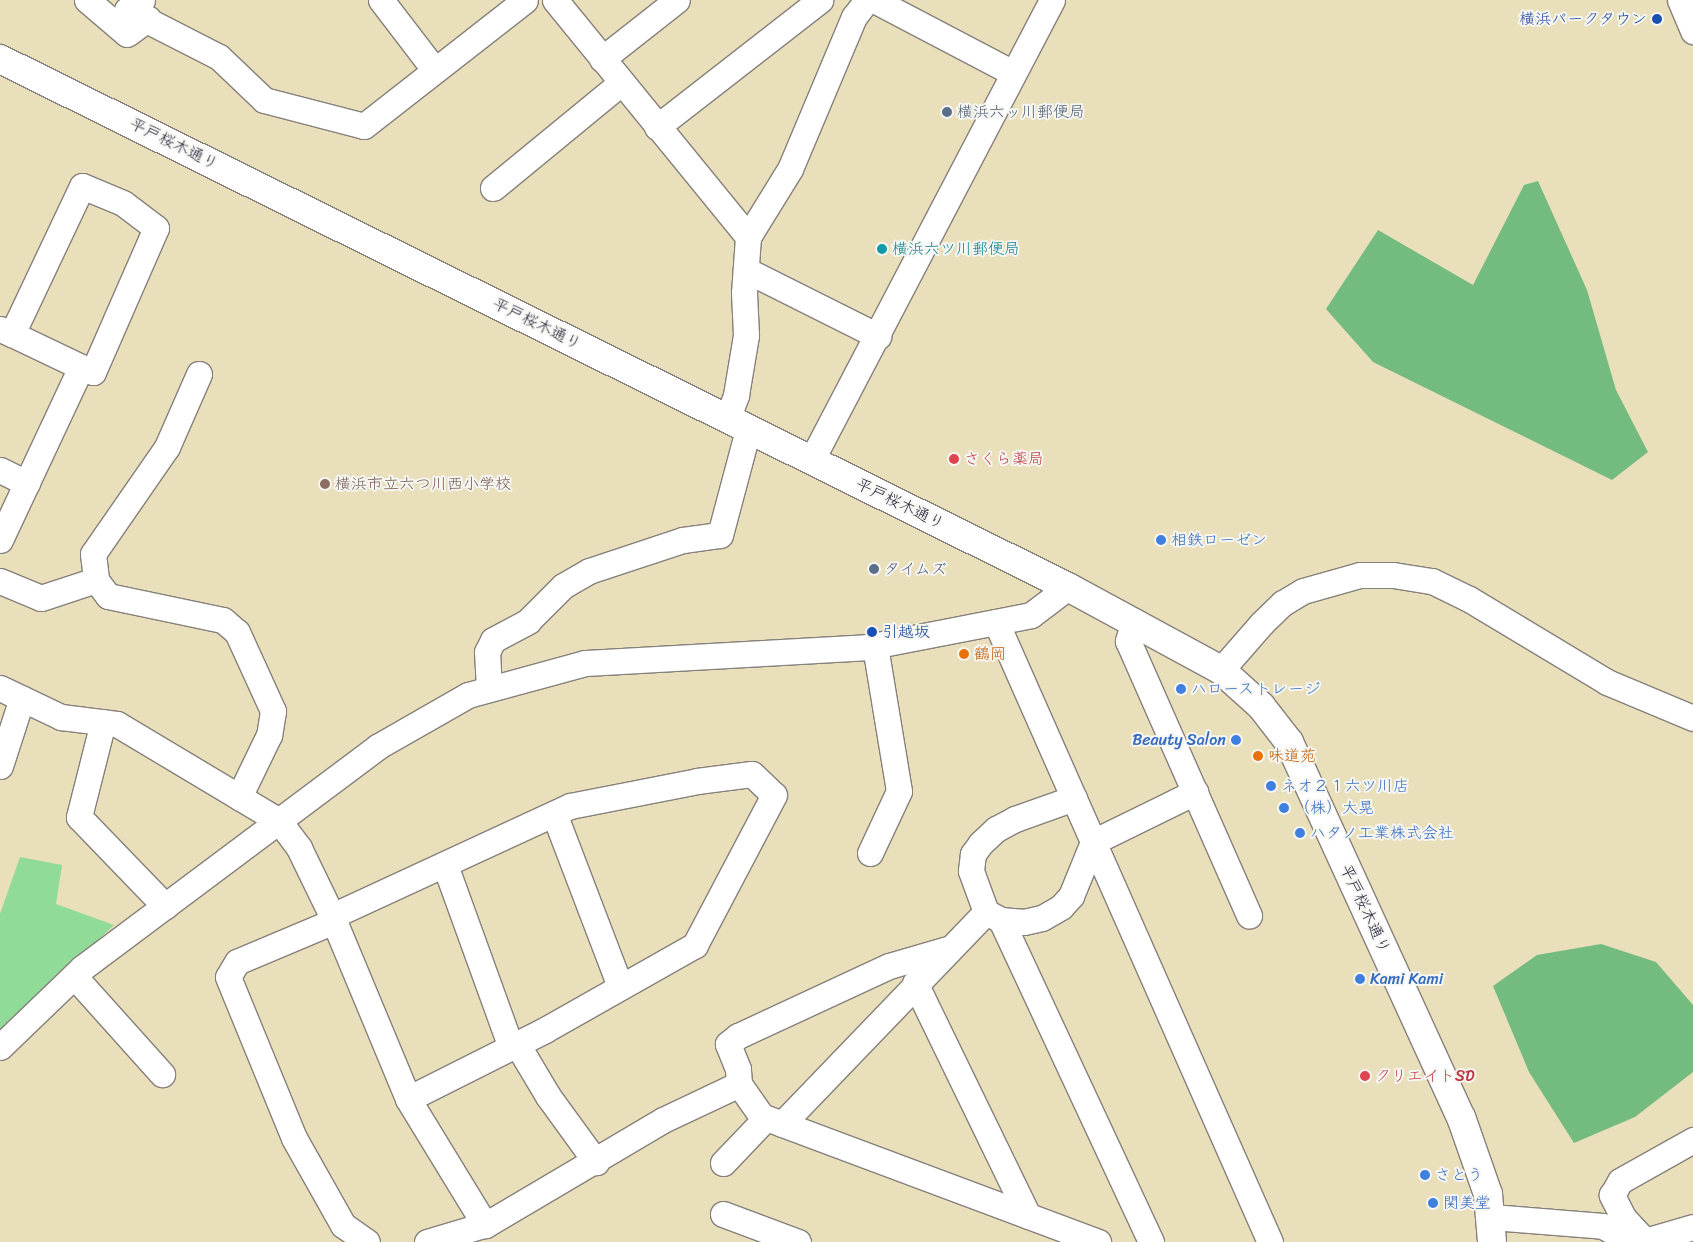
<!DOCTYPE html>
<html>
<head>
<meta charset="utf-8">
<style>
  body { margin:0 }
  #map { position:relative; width:1693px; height:1242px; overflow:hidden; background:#e9dfbb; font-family:Sriracha,"Klee One",sans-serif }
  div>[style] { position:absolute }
  .green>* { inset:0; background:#91db98 }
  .forest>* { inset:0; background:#74bb80 }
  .roads { filter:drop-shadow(1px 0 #86807b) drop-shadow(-1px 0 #86807b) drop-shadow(0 1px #86807b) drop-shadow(0 -1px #86807b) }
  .minor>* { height:25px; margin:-12.5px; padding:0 12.5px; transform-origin:12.5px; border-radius:12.5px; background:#fff }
  .major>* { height:28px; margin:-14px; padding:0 14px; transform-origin:14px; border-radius:14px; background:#fff }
  .dots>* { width:14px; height:14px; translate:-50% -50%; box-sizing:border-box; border:2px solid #f6f6f2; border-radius:50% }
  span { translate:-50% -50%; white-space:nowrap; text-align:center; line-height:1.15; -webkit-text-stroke:4px #f6f6f2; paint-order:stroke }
  .transit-label { font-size:16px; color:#164399 }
  .right { translate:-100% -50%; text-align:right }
  .left { translate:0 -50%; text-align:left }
  .service-label { font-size:16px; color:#4e5e75 }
  .street-label { font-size:16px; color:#22223b }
  .culture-label { font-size:16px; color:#0d838f }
  .health-label { font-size:16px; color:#be3a42 }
  .education-label { font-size:16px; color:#785e54 }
  .shop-label { font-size:16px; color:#366cbe }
  .food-label { font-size:16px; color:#c56008 }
</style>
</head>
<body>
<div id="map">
  <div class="green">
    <div style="clip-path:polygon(20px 857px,62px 865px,56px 904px,114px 925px,0 1032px,0 914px)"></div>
  </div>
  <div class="forest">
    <div style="clip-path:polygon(1538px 181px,1587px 290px,1616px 390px,1648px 452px,1612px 480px,1373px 362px,1326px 309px,1378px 230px,1473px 285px,1524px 185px)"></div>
    <div style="clip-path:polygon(1601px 944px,1656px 962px,1693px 1005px,1693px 1072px,1635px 1117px,1574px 1143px,1529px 1072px,1493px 986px,1537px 955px)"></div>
  </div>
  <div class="roads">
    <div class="minor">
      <div style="left:87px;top:0;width:52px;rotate:40.4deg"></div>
      <div style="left:127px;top:34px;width:26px;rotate:-36deg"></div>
      <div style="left:142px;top:0;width:18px;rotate:146deg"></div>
      <div style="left:127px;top:10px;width:103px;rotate:27.1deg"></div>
      <div style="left:219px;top:57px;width:62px;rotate:43.7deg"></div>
      <div style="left:264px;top:100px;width:103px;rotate:14.6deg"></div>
      <div style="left:364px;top:126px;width:204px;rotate:-38deg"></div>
      <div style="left:381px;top:0;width:87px;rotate:52.5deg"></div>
      <div style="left:555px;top:0;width:306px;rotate:50.8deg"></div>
      <div style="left:874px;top:0;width:157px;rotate:27.7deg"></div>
      <div style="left:1680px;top:0;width:34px;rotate:67deg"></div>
      <div style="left:602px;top:59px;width:95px;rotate:-38.2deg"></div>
      <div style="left:657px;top:127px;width:207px;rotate:-37.9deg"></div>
      <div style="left:493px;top:188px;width:166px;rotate:-39.4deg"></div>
      <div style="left:746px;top:270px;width:148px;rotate:26.6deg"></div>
      <div style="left:0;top:329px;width:13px;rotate:23deg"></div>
      <div style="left:12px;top:334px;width:76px;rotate:25.6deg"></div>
      <div style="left:81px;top:367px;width:13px;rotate:23deg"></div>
      <div style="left:93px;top:372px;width:157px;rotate:-66.4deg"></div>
      <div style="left:156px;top:228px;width:41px;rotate:-142.9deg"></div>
      <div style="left:123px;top:203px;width:44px;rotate:-157.5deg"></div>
      <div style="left:82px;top:186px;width:164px;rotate:115.3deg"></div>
      <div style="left:199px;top:374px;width:80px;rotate:113.7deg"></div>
      <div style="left:167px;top:447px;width:130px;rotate:124.7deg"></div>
      <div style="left:93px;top:554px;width:26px;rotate:83deg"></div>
      <div style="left:96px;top:580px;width:20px;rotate:53deg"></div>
      <div style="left:108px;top:596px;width:117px;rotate:11.8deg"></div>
      <div style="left:223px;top:620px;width:18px;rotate:41deg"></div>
      <div style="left:237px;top:632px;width:87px;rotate:65.5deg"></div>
      <div style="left:273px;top:711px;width:24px;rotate:99deg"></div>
      <div style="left:269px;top:735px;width:69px;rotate:115.8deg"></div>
      <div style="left:727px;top:419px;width:26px;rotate:-69deg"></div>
      <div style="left:736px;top:395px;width:61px;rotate:-80.5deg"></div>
      <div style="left:746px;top:335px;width:42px;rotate:-92.7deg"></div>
      <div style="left:744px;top:293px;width:56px;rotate:-85.9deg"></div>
      <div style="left:748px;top:237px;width:80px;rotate:-58.3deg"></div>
      <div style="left:790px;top:169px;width:165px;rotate:-67.2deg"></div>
      <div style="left:854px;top:17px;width:21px;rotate:-53deg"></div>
      <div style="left:811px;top:461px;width:520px;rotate:-62.4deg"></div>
      <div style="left:0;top:470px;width:30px;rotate:26deg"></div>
      <div style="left:0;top:540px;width:191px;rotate:-64.9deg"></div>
      <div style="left:0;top:581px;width:44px;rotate:22.5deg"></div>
      <div style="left:41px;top:598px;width:58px;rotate:-18.1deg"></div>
      <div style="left:1134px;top:621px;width:21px;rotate:107deg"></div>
      <div style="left:1128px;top:641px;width:300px;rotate:66.2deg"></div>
      <div style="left:996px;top:622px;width:678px;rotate:66.16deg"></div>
      <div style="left:1221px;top:670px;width:62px;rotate:-48.9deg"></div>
      <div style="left:1262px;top:623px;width:29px;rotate:-44deg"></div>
      <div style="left:1283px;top:603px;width:23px;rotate:-31deg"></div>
      <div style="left:1303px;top:591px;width:59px;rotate:-15.7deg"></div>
      <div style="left:1360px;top:575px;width:33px"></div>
      <div style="left:1393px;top:575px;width:39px;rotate:9deg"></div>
      <div style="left:1432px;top:581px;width:41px;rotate:25.9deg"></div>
      <div style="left:1469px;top:599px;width:161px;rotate:31deg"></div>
      <div style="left:1607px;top:682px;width:93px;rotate:22.7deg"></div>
      <div style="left:0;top:688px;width:68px;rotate:25.4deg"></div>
      <div style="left:61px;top:717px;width:56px;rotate:7.1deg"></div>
      <div style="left:117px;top:724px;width:189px;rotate:30.9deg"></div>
      <div style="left:279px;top:821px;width:34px;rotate:53deg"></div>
      <div style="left:299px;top:848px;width:76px;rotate:64.1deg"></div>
      <div style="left:332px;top:916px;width:198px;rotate:67.4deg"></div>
      <div style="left:408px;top:1099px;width:148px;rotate:58.6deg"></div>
      <div style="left:489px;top:689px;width:37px;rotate:-93deg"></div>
      <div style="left:487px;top:652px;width:13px;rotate:-63deg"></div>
      <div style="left:493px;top:640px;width:40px;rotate:-28deg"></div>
      <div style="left:528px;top:621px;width:49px;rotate:-45deg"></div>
      <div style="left:563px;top:586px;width:30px;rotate:-30deg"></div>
      <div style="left:589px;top:571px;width:99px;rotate:-18.3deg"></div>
      <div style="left:683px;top:540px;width:37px;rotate:-8deg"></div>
      <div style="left:720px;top:535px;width:109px;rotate:-75.1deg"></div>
      <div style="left:103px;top:722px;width:98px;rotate:104.2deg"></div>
      <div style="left:79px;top:817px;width:124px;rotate:46deg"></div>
      <div style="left:0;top:766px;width:71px;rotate:-72.1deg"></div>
      <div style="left:1074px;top:798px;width:63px;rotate:160.4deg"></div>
      <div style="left:1015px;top:819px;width:21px;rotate:152deg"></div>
      <div style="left:996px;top:829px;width:21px;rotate:137deg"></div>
      <div style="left:981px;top:843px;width:14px;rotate:126deg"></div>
      <div style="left:973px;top:854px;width:17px;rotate:97deg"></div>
      <div style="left:971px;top:871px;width:44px;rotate:69.9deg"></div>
      <div style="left:986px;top:912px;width:17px;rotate:28deg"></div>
      <div style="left:1001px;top:920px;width:23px;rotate:5deg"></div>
      <div style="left:1024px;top:922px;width:18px;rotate:-13deg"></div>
      <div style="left:1042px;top:918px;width:22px;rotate:-30deg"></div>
      <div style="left:1061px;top:907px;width:15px;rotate:-48deg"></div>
      <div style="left:1071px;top:896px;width:58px;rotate:-67.8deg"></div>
      <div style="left:1093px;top:842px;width:114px;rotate:-26.1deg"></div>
      <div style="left:555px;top:816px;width:182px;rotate:69.1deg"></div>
      <div style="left:870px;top:853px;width:68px;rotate:-64.9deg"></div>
      <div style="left:899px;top:791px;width:147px;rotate:-99.4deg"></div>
      <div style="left:445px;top:865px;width:194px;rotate:70.1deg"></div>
      <div style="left:332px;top:916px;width:262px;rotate:-24.8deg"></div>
      <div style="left:570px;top:806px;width:129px;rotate:-11.1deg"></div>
      <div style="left:697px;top:781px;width:55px;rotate:-7.3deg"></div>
      <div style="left:752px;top:774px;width:30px;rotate:44deg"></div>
      <div style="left:774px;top:795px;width:170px;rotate:117.8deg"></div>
      <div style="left:695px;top:945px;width:172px;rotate:150.5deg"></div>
      <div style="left:545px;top:1030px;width:153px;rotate:153.3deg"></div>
      <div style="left:1001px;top:920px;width:355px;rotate:65deg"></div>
      <div style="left:334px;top:921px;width:105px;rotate:157.1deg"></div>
      <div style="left:237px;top:962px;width:17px;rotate:121deg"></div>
      <div style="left:228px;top:977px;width:174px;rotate:67.7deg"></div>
      <div style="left:294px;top:1138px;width:100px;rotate:60.6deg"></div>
      <div style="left:343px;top:1225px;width:29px;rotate:35deg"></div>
      <div style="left:74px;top:976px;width:132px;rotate:48.1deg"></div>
      <div style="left:915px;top:983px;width:259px;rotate:64.1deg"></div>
      <div style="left:517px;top:1044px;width:61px;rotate:59.2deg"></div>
      <div style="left:548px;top:1096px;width:82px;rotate:54deg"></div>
      <div style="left:0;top:1047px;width:114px;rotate:-43.9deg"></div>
      <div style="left:82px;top:968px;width:369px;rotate:-36.8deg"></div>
      <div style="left:377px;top:747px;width:105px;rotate:-29.7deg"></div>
      <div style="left:468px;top:695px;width:121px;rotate:-15.3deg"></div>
      <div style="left:585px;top:663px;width:282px;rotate:-3.2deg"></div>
      <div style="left:867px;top:647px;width:167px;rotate:-11deg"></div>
      <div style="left:1031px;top:615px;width:46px;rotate:-37.1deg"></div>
      <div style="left:739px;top:1084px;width:15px;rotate:-94deg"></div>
      <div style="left:738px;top:1069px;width:27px;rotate:-112deg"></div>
      <div style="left:728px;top:1044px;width:13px;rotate:-39deg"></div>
      <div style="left:738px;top:1036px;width:166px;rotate:-24.9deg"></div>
      <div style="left:889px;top:966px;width:60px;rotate:-16.3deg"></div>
      <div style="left:782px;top:1124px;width:294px;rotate:-46.1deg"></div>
      <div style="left:723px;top:1163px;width:62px;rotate:-46.3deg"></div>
      <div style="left:723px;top:1214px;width:80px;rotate:20.5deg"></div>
      <div style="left:1492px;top:1217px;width:111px;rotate:4.6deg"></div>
      <div style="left:1603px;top:1226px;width:29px;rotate:29deg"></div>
      <div style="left:1628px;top:1240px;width:17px;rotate:3deg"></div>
      <div style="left:1645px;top:1241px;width:50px;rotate:-16.3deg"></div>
      <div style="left:1645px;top:1241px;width:33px;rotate:-133deg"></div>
      <div style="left:1623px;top:1217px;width:25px;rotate:-117deg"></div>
      <div style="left:1612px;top:1195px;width:16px;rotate:-60deg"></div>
      <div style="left:1620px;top:1181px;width:84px;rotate:-29.3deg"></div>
      <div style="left:427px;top:1242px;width:63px;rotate:-16.7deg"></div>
      <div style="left:487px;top:1224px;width:204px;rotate:-30.6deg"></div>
      <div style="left:663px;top:1120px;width:84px;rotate:-25.3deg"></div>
      <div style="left:739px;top:1084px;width:39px;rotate:55deg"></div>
      <div style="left:761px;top:1116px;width:360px;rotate:20.5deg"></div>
    </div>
    <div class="major">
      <div style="left:0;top:59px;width:1191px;rotate:26.31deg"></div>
      <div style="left:1068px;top:587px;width:174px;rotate:28.5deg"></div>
      <div style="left:1221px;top:670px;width:54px;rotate:42deg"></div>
      <div style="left:1261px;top:706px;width:46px;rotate:52.1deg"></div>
      <div style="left:1289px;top:742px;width:413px;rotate:65.4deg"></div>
      <div style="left:1461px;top:1117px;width:82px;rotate:70.7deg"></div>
      <div style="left:1488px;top:1194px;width:48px;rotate:85.2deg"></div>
    </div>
  </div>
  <div class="dots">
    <div style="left:1657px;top:19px;background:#1a4fb4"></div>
    <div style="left:947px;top:112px;background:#5c6f8a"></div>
    <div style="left:882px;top:249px;background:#0f9aa8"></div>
    <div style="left:954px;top:459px;background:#e0444e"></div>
    <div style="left:325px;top:484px;background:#8d6e63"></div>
    <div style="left:1161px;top:540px;background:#3f7fe0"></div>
    <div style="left:874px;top:569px;background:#5c6f8a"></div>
    <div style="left:872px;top:632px;background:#1a4fb4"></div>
    <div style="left:964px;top:654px;background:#e8710a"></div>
    <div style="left:1181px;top:689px;background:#3f7fe0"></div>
    <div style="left:1236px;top:740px;background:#3f7fe0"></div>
    <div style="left:1258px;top:756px;background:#e8710a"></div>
    <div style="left:1271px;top:786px;background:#3f7fe0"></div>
    <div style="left:1284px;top:808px;background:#3f7fe0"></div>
    <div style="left:1300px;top:833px;background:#3f7fe0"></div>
    <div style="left:1360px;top:979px;background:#3f7fe0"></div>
    <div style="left:1365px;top:1076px;background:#e0444e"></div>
    <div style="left:1425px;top:1175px;background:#3f7fe0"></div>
    <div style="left:1433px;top:1203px;background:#3f7fe0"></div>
  </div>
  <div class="transit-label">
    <span class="right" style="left:1647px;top:19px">横浜パークタウン</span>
    <span class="left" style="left:882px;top:632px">引越坂</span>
  </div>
  <div class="service-label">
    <span class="left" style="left:957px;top:112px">横浜六ッ川郵便局</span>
    <span class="left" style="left:884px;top:569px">タイムズ</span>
  </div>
  <div class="street-label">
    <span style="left:174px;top:144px;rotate:26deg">平戸桜木通り</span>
    <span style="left:537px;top:324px;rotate:26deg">平戸桜木通り</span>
    <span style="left:900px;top:504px;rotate:26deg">平戸桜木通り</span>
    <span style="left:1365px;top:909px;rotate:65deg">平戸桜木通り</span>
  </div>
  <div class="culture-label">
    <span class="left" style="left:892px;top:249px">横浜六ツ川郵便局</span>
  </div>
  <div class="health-label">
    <span class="left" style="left:964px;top:459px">さくら薬局</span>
    <span class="left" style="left:1375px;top:1076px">クリエイトSD</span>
  </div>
  <div class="education-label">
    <span class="left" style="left:335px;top:484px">横浜市立六つ川西小学校</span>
  </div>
  <div class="shop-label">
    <span class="left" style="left:1171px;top:540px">相鉄ローゼン</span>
    <span class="left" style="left:1191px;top:689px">ハローストレージ</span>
    <span class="right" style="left:1226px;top:740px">Beauty Salon</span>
    <span class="left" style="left:1281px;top:786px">ネオ２１六ツ川店</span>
    <span class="left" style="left:1294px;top:808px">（株）大晃</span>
    <span class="left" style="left:1310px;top:833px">ハタノ工業株式会社</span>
    <span class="left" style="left:1370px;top:979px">Kami Kami</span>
    <span class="left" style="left:1435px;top:1175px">さとう</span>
    <span class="left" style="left:1443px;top:1203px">関美堂</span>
  </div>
  <div class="food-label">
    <span class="left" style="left:974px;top:654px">鶴岡</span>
    <span class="left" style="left:1268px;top:756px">味道苑</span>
  </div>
</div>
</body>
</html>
